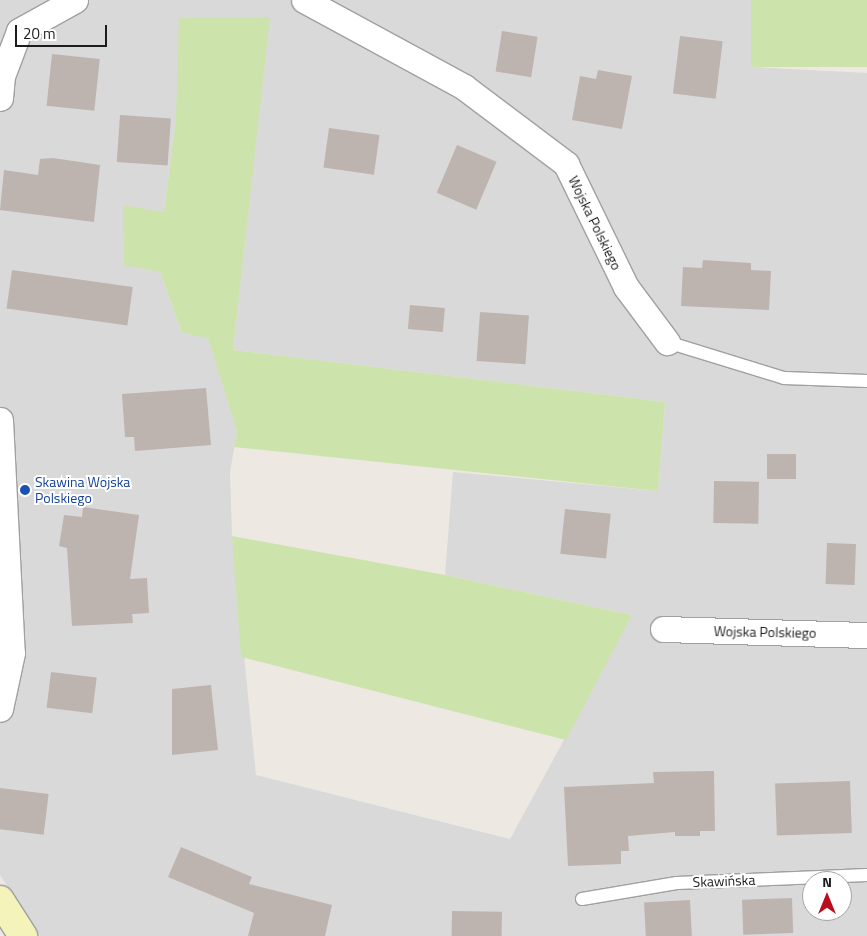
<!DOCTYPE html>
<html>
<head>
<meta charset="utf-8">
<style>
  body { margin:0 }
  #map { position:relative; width:867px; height:936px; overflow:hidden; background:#ede8e2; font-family:"Titillium Web",sans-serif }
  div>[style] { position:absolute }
  .residential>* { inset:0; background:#dad9d9 }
  .grass>* { inset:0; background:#cce4ab; transform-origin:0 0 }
  .building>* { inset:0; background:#bdb4af; transform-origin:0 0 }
  .roads { filter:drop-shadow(1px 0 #a0a0a0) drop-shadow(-1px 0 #a0a0a0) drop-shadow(0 1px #a0a0a0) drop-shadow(0 -1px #a0a0a0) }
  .lane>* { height:12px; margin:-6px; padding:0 6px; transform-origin:6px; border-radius:6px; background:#fff }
  .street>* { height:25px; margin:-12.5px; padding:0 12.5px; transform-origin:12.5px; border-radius:12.5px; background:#fff }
  .secondary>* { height:28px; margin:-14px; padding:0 14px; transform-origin:14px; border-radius:14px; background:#f4f3b9 }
  .dots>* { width:14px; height:14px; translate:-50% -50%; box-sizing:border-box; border:2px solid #fff; border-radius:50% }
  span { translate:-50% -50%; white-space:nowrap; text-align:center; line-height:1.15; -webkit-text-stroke:4px #fff; paint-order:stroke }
  .street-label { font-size:14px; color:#1c1c1c }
  .transit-label { font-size:14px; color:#164399 }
  .left { translate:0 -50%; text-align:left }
  .north { position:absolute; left:802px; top:871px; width:50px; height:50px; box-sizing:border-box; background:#fff; border:1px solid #a4a4a4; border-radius:50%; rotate:0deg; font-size:14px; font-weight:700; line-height:20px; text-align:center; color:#1c1c1c }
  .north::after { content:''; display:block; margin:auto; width:18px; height:22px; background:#ba0e1c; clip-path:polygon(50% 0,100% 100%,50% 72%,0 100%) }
  .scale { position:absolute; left:15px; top:25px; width:92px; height:22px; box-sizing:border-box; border:2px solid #1c1c1c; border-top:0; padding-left:6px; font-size:15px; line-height:18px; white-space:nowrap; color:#1c1c1c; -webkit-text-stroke:4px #fff; paint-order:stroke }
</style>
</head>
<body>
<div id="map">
  <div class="residential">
    <div style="clip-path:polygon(evenodd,0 0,751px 0,753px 67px,867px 73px,867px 936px,40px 936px,0 875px,0 0,269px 17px,233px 350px,665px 402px,658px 491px,453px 472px,445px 575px,632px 615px,510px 839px,256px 775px,232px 536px,230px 472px,237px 432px,208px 337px,182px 333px,160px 272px,123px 206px,164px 212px,176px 118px,269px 17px,0 0,812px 881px,842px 881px,842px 911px,812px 911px,812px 881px)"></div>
  </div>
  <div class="grass">
    <div style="left:751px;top:0;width:116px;height:67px"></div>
    <div style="clip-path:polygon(270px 17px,233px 350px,665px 402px,658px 491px,234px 447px,237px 432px,208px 338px,182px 333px,160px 272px,124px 265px,123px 205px,164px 212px,176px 118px,179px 18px)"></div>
    <div style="clip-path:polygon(232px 536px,445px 575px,632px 615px,566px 740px,241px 657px)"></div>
  </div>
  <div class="building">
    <div style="left:502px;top:31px;width:36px;height:41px;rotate:9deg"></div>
    <div style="left:680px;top:36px;width:43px;height:58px;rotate:7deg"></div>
    <div style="left:52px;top:54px;width:48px;height:52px;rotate:6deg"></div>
    <div style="clip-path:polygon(598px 70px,632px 76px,622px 129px,572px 120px,580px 76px,596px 79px)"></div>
    <div style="left:120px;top:115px;width:51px;height:47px;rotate:4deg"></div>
    <div style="left:329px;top:128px;width:51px;height:40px;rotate:8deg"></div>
    <div style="left:457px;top:145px;width:43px;height:52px;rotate:23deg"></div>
    <div style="clip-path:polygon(53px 158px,100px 165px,94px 222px,0 210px,4px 170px,38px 175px,40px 159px)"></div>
    <div style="clip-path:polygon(703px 260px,751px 263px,751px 270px,771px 271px,769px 310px,681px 306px,683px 267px,702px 268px)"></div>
    <div style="left:12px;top:270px;width:122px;height:39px;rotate:8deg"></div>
    <div style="left:410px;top:305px;width:35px;height:24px;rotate:5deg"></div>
    <div style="left:480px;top:312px;width:49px;height:49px;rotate:4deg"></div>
    <div style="clip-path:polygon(206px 388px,211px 445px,135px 451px,134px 437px,125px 437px,122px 394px)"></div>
    <div style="left:767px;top:454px;width:29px;height:25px"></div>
    <div style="left:714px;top:481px;width:45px;height:42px;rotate:1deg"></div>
    <div style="clip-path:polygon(83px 507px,139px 515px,130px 579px,147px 578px,149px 613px,132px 614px,133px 623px,72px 626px,67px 548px,59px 546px,64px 515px,82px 517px)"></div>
    <div style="left:565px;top:509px;width:46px;height:45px;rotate:6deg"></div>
    <div style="left:827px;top:543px;width:29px;height:41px;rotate:2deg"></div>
    <div style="left:51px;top:672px;width:46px;height:36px;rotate:7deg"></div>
    <div style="clip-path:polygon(211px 685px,218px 750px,172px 755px,172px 689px)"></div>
    <div style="clip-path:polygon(714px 771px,715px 831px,700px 831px,700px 836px,675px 836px,675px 832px,628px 836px,629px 851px,621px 851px,621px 864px,568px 866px,564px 787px,654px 783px,653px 772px)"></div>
    <div style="left:850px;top:781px;width:52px;height:75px;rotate:88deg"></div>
    <div style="left:0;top:788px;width:49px;height:41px;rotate:7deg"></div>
    <div style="clip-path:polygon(181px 847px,252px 877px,249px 884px,332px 905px,325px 936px,248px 936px,254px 913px,168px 877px)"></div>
    <div style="left:792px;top:898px;width:35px;height:50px;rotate:88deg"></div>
    <div style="left:690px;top:900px;width:36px;height:46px;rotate:87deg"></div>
    <div style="left:452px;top:911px;width:50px;height:25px;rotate:1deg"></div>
  </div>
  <div class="roads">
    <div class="lane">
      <div style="left:667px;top:342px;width:122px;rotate:17.1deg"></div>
      <div style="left:784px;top:378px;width:83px;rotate:2.1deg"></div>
      <div style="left:582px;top:899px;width:96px;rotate:-9.6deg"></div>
      <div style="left:677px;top:883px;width:190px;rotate:-2.4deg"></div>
    </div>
    <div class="street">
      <div style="left:304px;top:0;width:182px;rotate:28.5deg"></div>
      <div style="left:464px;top:87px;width:128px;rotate:37deg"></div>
      <div style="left:566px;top:164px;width:137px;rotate:64deg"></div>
      <div style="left:626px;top:287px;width:69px;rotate:53.3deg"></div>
      <div style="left:0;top:98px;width:22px;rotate:-85deg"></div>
      <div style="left:2px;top:76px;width:48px;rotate:-69.3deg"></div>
      <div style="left:19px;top:31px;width:64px;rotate:-29deg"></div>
      <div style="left:0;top:420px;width:233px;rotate:87.1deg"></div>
      <div style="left:12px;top:653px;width:57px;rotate:102.1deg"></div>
      <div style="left:663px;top:629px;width:204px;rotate:1.7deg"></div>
    </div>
    <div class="secondary">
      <div style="left:0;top:900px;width:43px;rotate:57.4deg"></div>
    </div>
  </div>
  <div class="dots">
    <div style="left:25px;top:490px;background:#1a4fb4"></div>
  </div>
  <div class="street-label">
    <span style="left:595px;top:223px;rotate:64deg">Wojska Polskiego</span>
    <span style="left:765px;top:632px;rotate:1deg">Wojska Polskiego</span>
    <span style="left:724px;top:881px;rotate:-2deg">Skawińska</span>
  </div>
  <div class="transit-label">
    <span class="left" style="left:35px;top:490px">Skawina Wojska<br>Polskiego</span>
  </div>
  <div class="north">N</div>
  <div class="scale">20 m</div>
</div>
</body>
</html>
